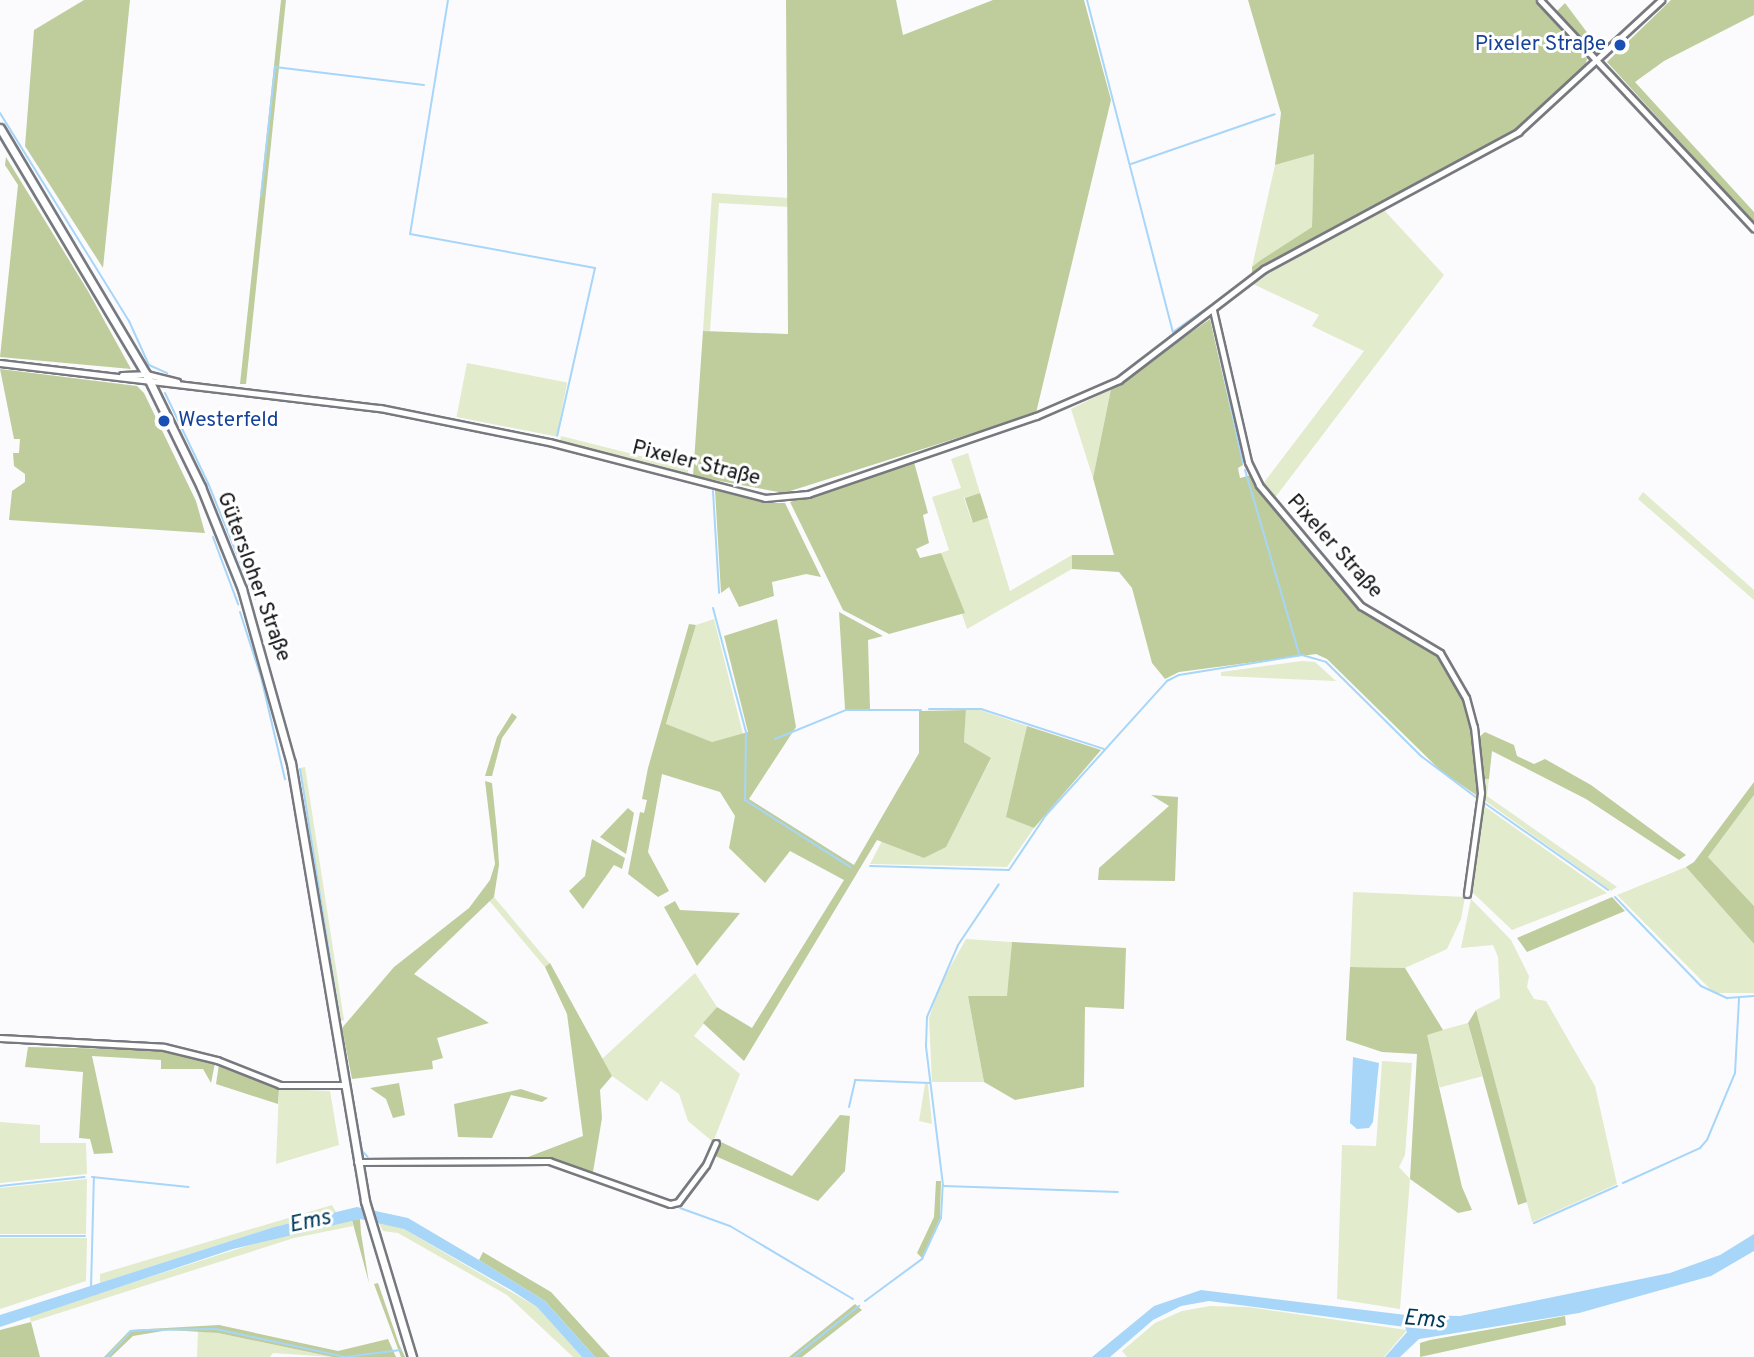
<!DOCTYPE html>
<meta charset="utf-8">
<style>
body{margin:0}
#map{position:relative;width:1754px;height:1357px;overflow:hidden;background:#fbfbfe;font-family:Overpass,sans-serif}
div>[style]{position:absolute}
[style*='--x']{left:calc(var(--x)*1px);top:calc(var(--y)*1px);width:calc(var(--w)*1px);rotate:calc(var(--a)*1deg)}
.green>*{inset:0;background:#e2ebcc;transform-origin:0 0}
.forest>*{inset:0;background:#becd9b;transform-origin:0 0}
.water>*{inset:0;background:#a7d6f9}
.stream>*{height:2px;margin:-1px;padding:0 1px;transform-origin:1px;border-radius:1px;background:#a7d6f9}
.roads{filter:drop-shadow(2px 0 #77797f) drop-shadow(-2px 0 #77797f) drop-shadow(0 2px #77797f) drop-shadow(0 -2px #77797f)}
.street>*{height:5px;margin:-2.5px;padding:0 2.5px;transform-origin:2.5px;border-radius:2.5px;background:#fff}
.secondary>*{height:7px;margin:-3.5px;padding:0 3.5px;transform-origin:3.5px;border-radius:3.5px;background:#fff}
.dots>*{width:19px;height:19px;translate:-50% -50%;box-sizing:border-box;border:4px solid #fff;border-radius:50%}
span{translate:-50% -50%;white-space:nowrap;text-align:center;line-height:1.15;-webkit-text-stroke:6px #fff;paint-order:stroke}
.transit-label{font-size:21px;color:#164399}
.right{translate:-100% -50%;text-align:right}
.left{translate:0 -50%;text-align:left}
.street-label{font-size:21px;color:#0e0f11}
.water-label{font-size:23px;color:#003b5b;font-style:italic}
</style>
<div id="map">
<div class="green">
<i style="clip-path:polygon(1314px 154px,1312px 227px,1252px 267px,1275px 165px)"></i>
<i style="clip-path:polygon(712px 193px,789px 198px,789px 207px,719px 203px,710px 331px,703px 331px)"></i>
<i style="clip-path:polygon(1383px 209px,1444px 275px,1274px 499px,1262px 485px,1364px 351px,1312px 326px,1319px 315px,1251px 283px)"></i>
<i style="left:467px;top:363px;width:102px;height:55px;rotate:11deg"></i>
<i style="clip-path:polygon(1111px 389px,1093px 478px,1071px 409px)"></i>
<i style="clip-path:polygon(561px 436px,688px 468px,688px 475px,560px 441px)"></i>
<i style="clip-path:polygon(968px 453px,980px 493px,964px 498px,972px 522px,988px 518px,1010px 591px,1072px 555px,1072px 569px,967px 629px,941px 553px,949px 550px,932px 497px,961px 488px,951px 459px)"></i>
<i style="clip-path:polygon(1643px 492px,1754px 590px,1754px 600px,1638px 499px)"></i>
<i style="clip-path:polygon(714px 619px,743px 734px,712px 742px,666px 725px,696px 625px)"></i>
<i style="clip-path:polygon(1302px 661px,1315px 662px,1336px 681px,1221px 676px,1221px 672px)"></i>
<i style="clip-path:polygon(966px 710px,980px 710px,1027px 726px,1007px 817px,1034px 828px,1007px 867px,870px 864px,882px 841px,924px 858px,946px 846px,991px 759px,964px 742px)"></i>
<i style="clip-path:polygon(305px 767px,344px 1020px,341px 1021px,300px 768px)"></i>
<i style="clip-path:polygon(1483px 779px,1489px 779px,1487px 796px,1617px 887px,1611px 891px,1484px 800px)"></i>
<i style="clip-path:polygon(1754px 795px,1754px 906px,1708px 857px)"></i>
<i style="clip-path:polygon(1484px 806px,1607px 893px,1512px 930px,1471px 891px)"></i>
<i style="clip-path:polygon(1686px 867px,1754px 944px,1754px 993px,1714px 993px,1617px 895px)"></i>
<i style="clip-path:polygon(1353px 892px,1422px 895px,1465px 897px,1461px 919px,1447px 949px,1405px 968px,1350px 967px)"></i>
<i style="left:494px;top:897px;width:87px;height:6px;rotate:50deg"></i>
<i style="clip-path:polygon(1471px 899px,1511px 940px,1529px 976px,1527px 987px,1534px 999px,1546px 1001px,1595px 1086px,1617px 1184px,1532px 1222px,1476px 1010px,1500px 998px,1498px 957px,1493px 945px,1461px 948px)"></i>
<i style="clip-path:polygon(966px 939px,1012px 942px,1008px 996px,968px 996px,984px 1082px,932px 1082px,929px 1018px,940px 985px)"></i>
<i style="clip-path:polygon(695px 973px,717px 1007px,694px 1036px,740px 1074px,713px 1142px,688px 1121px,679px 1094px,661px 1081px,647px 1101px,612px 1076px,602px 1059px)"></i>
<i style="left:1468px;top:1023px;width:55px;height:44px;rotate:75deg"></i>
<i style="clip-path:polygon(1382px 1061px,1412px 1063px,1405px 1155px,1399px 1167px,1410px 1179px,1400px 1309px,1337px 1299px,1342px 1145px,1376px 1146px)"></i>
<i style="clip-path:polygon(925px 1084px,928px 1084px,932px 1124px,919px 1121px)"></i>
<i style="clip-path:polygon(279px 1089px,330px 1091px,339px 1145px,276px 1164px)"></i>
<i style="clip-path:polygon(0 1122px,40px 1125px,40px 1143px,86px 1143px,87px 1174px,0 1183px)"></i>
<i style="clip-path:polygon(87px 1179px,86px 1234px,0 1234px,0 1188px)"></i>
<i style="clip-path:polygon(332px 1205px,336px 1212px,274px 1227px,100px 1283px,100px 1274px)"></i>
<i style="clip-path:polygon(352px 1220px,353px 1226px,294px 1238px,31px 1322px,29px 1316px,293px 1231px)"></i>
<i style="clip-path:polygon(378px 1221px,404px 1229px,537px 1307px,582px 1357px,573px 1357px,507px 1295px,398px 1233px,383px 1231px)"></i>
<i style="clip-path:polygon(0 1238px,87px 1238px,86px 1281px,0 1309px)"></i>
<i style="clip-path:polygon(1210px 1306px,1248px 1307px,1407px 1330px,1384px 1357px,1127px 1357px,1122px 1351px,1155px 1323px,1182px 1311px)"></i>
<i style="clip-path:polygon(198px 1331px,218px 1333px,333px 1357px,273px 1353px,270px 1357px,197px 1357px)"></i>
</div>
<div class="forest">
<i style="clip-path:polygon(84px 0,130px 0,103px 268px,25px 146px,34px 30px)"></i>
<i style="clip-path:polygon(281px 0,286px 0,246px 384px,240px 384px)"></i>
<i style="clip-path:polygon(786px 0,896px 0,903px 35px,993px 0,1084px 0,1111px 100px,1036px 413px,784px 493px,693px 476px,703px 331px,788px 334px)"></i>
<i style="clip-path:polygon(1248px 0,1536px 0,1587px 59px,1585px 66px,1516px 129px,1252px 274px,1252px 267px,1261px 260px,1312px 227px,1314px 154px,1275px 165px,1281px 113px)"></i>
<i style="clip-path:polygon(1671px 0,1754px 0,1754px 15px,1664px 61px,1635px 82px,1754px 212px,1754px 223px,1607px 62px)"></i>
<i style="clip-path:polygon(1565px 3px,1592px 39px,1584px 46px,1555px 13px)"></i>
<i style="clip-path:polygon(6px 157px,88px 291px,131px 369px,0 357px,18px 185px,5px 165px)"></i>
<i style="clip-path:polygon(1210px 319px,1243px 465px,1238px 468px,1240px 478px,1251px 475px,1360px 607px,1438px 654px,1464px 699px,1472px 727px,1479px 797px,1441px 771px,1327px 659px,1316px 654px,1179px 672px,1165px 679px,1152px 663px,1132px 588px,1119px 572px,1072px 569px,1072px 555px,1114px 555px,1093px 478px,1111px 389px)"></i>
<i style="clip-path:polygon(0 369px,137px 386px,144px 393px,196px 501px,205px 533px,9px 520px,12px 491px,25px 482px,25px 474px,14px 466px,13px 453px,19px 453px,20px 439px,14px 439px)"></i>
<i style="clip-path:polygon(914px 462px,928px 513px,923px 515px,929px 543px,916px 549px,920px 558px,941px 553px,965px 613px,889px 634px,843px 610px,790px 502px)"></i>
<i style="clip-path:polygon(715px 490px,765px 503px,785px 503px,821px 577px,806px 574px,772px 582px,774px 596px,739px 607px,729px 587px,721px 593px)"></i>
<i style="left:980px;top:493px;width:26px;height:16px;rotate:72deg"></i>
<i style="clip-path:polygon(839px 612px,883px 636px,868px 640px,870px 709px,845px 709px)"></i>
<i style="clip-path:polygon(777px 619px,796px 727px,749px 799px,854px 865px,919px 753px,919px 711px,966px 710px,964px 742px,991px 758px,946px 847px,924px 858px,877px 840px,744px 1061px,703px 1023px,717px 1007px,752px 1028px,844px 880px,790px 851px,765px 883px,729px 848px,735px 816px,720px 792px,662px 774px,648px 852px,669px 891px,658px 897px,628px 874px,640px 812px,644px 813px,647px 800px,642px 799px,648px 768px,689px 624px,696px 625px,666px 724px,712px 742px,748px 732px,724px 636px)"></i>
<i style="clip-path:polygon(512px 713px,517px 717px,502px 738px,492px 776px,485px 776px,497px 737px)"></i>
<i style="clip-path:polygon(1027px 726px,1101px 750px,1034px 828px,1006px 817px)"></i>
<i style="clip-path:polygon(1485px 732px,1514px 745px,1517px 756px,1534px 764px,1545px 759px,1591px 785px,1686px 855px,1679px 860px,1586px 799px,1492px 751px,1489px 779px,1483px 779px,1479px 737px)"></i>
<i style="clip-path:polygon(485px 781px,492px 783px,497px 832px,499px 865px,494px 897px,414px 974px,489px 1023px,437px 1038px,443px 1058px,432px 1061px,433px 1069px,352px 1079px,342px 1028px,394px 967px,469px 908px,490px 880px,495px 864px)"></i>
<i style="clip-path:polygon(1754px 782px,1754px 795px,1708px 857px,1754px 906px,1754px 944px,1686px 867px,1694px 862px)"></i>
<i style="clip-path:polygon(1151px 795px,1178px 797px,1175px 881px,1098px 880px,1099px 868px,1169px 806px)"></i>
<i style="clip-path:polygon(628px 808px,634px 813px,626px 854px,600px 837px)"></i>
<i style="clip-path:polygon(592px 839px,625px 858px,622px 869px,614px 865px,583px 909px,569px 891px,585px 876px)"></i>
<i style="clip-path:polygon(1612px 897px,1625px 911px,1527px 952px,1517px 938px)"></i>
<i style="clip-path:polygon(675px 901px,680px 910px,740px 913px,697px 966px,664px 907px)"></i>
<i style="clip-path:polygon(1012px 942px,1126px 948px,1124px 1009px,1085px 1007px,1084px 1087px,1015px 1100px,984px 1082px,968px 996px,1007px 996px)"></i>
<i style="clip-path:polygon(550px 963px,612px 1076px,600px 1090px,602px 1118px,593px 1172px,548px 1158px,528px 1157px,583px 1136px,567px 1014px,545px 967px)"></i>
<i style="clip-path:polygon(1350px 967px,1405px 968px,1443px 1030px,1427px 1035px,1462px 1187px,1472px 1210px,1458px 1213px,1410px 1179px,1417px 1054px,1382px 1052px,1346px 1040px)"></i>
<i style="clip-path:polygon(1476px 1010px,1527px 1202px,1518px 1205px,1468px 1023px)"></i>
<i style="clip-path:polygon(28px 1047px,163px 1050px,215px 1063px,211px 1083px,203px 1069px,161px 1069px,161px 1060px,92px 1056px,113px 1153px,94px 1154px,90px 1139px,79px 1138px,83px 1072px,25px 1067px)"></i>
<i style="clip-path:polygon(219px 1064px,279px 1089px,278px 1104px,216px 1084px)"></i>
<i style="clip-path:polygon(399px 1083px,405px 1115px,393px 1118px,386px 1099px,370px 1088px)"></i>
<i style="clip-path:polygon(521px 1089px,548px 1098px,542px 1102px,511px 1095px,492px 1138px,458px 1137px,454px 1104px)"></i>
<i style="clip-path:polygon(840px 1115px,850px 1116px,845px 1171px,818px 1201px,713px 1155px,719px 1141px,792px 1176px)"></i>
<i style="clip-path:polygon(936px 1181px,941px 1181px,940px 1218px,922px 1258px,917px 1253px,934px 1217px)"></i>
<i style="clip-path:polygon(360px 1219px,361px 1233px,369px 1283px,352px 1220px)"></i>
<i style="clip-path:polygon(483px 1252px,551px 1292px,610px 1357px,595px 1357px,545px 1301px,479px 1260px)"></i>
<i style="clip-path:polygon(378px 1283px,399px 1344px,405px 1357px,401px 1357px,374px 1284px)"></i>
<i style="clip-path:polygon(855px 1304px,862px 1310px,802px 1357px,789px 1357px)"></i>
<i style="clip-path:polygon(1565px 1316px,1566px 1325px,1420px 1357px,1420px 1343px,1430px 1340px)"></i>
<i style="clip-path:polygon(31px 1322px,40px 1357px,0 1357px,0 1330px)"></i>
<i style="clip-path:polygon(219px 1325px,338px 1351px,388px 1339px,396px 1357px,333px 1357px,218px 1333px,169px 1330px,133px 1336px,111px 1357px,104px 1357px,130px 1330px)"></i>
</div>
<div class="water">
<i style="clip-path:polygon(1353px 1057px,1379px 1063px,1373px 1122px,1369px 1128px,1357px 1129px,1350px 1123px)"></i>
<i style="clip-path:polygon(357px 1207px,408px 1218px,479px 1260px,545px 1301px,595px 1357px,582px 1357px,537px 1307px,511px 1290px,404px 1229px,360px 1219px,233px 1249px,0 1327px,0 1315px,274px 1227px)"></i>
<i style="clip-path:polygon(1754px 1234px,1754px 1251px,1711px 1276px,1579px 1313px,1419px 1339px,1400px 1357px,1385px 1357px,1407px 1332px,1405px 1327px,1209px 1301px,1181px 1306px,1153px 1320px,1110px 1357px,1092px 1357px,1154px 1306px,1201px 1290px,1406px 1315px,1460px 1316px,1670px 1273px,1720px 1255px)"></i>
</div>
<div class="stream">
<i style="--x:448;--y:0;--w:237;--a:99.2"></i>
<i style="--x:410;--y:234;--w:188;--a:10.4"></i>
<i style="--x:595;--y:268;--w:172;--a:102.7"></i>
<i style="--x:1087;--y:0;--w:343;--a:75.5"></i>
<i style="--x:1173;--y:332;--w:45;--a:-35.1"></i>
<i style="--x:0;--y:113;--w:245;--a:58.2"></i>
<i style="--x:129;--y:321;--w:48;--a:65.6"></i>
<i style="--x:149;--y:365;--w:20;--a:24"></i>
<i style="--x:1131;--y:164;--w:152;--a:-19.1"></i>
<i style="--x:261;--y:196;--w:130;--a:-83.8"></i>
<i style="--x:275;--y:67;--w:150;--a:6.9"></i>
<i style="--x:1212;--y:319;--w:147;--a:77.9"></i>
<i style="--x:165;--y:393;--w:100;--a:64.5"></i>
<i style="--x:208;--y:483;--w:125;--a:67.9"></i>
<i style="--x:1245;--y:470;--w:192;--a:73.6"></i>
<i style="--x:713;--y:491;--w:102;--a:86.6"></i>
<i style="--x:213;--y:537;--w:72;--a:69.5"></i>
<i style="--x:713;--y:608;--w:128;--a:75.1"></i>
<i style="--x:746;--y:732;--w:68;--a:90.8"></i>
<i style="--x:745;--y:800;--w:125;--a:32.5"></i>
<i style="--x:240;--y:612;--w:68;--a:72.1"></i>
<i style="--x:261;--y:677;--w:105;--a:76.8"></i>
<i style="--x:929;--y:709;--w:52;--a:0"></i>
<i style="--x:981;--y:709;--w:129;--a:18"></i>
<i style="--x:775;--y:739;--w:77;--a:-22.2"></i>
<i style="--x:846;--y:710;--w:75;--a:0"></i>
<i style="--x:300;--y:769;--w:256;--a:81"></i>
<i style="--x:1483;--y:802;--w:153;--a:35.1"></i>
<i style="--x:870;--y:866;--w:139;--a:1.6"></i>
<i style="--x:1009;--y:870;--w:66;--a:-56.1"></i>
<i style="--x:1046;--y:815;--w:181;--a:-47.9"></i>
<i style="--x:1167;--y:681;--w:13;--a:-27"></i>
<i style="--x:1179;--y:675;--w:125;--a:-9.2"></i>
<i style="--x:1302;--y:655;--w:25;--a:16"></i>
<i style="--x:1326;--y:662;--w:134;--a:44.7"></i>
<i style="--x:1421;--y:756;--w:70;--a:36.9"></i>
<i style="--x:1615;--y:897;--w:124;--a:46"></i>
<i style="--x:1701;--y:986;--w:29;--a:25"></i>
<i style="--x:1727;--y:998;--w:27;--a:-4"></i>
<i style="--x:341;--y:1029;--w:50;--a:80.7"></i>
<i style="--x:351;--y:1089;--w:63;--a:79.9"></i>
<i style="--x:362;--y:1151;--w:8;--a:45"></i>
<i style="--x:849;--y:1107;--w:28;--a:-77"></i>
<i style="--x:855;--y:1080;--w:75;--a:2.3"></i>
<i style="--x:92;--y:1177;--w:97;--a:5.9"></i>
<i style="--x:1623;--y:1183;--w:85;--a:-24.4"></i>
<i style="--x:1700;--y:1148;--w:11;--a:-49"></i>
<i style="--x:1707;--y:1140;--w:73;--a:-67.3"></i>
<i style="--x:1735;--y:1073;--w:75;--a:-86.9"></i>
<i style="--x:0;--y:1186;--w:85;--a:-6"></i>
<i style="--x:944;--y:1186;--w:174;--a:2"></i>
<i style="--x:680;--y:1208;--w:53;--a:19.8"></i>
<i style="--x:730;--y:1226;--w:143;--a:30.7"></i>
<i style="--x:1534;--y:1223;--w:91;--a:-24"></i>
<i style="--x:0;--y:1236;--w:85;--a:0"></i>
<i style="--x:91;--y:1288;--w:111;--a:-88.5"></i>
<i style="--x:865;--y:1301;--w:71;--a:-36.4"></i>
<i style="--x:922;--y:1259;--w:45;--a:-65.1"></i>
<i style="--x:941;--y:1218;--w:33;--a:-87"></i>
<i style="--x:943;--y:1185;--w:140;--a:-97"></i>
<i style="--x:926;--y:1046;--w:29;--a:-88"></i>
<i style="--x:927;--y:1017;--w:78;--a:-66.7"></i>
<i style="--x:958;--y:945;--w:73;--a:-56.1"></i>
<i style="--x:107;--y:1357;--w:35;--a:-47"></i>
<i style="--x:131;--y:1331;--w:15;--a:-4"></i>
<i style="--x:146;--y:1330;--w:70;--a:-0.8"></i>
<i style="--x:216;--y:1329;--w:132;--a:12.2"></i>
<i style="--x:345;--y:1357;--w:56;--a:-7.1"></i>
<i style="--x:794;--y:1357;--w:83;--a:-38.1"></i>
</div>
<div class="roads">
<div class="street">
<i style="--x:1540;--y:0;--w:313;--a:46.9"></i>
<i style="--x:1213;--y:310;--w:156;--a:77"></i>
<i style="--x:1248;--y:462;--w:25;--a:64"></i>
<i style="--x:1259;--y:485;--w:158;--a:49.9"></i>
<i style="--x:1361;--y:606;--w:92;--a:30.7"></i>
<i style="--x:1440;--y:653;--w:52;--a:60"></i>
<i style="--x:1466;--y:698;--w:30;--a:75"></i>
<i style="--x:1474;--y:727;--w:66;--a:83.9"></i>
<i style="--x:1481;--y:793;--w:102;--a:97.9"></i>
<i style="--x:0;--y:363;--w:383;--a:6.8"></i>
<i style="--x:380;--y:408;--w:172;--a:11.4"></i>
<i style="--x:549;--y:442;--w:223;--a:14.5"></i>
<i style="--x:765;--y:498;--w:43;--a:-5.3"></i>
<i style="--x:808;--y:494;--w:241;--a:-18.9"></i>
<i style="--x:1036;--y:416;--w:90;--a:-23.4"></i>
<i style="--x:1119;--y:380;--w:183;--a:-37.4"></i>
<i style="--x:1264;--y:269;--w:289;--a:-28.3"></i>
<i style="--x:1518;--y:132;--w:195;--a:-42.7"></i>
<i style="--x:122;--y:375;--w:24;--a:-2"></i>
<i style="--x:146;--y:374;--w:32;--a:14"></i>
<i style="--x:0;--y:1038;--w:164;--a:3.1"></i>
<i style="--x:164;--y:1047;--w:55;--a:13.8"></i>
<i style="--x:217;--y:1060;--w:68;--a:21.6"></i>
<i style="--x:280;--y:1085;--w:63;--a:0"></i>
<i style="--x:357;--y:1162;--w:192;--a:-0.3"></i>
<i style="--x:549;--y:1161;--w:128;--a:19.6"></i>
<i style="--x:670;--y:1204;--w:8;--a:-14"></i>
<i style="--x:678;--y:1202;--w:46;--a:-52.9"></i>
<i style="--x:706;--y:1165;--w:24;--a:-66"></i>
</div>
<div class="secondary">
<i style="--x:0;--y:128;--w:286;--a:59.3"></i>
<i style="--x:146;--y:374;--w:126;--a:64"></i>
<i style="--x:201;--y:487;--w:110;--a:68.1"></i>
<i style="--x:242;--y:589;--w:181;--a:74.3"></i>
<i style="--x:291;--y:763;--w:444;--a:80.4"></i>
<i style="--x:365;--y:1201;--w:163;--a:73.2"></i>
</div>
</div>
<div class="dots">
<i style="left:1620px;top:45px;background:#1a4fb4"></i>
<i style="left:164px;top:421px;background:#1a4fb4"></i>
</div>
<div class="transit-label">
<span class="right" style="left:1606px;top:45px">Pixeler Straße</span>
<span class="left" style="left:178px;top:421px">Westerfeld</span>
</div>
<div class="street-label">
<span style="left:696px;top:464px;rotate:14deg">Pixeler Straße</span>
<span style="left:1334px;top:547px;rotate:48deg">Pixeler Straße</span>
<span style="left:253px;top:577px;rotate:70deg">Gütersloher Straße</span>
</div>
<div class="water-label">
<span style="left:310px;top:1223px;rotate:-12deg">Ems</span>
<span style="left:1424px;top:1321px;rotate:5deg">Ems</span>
</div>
</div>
